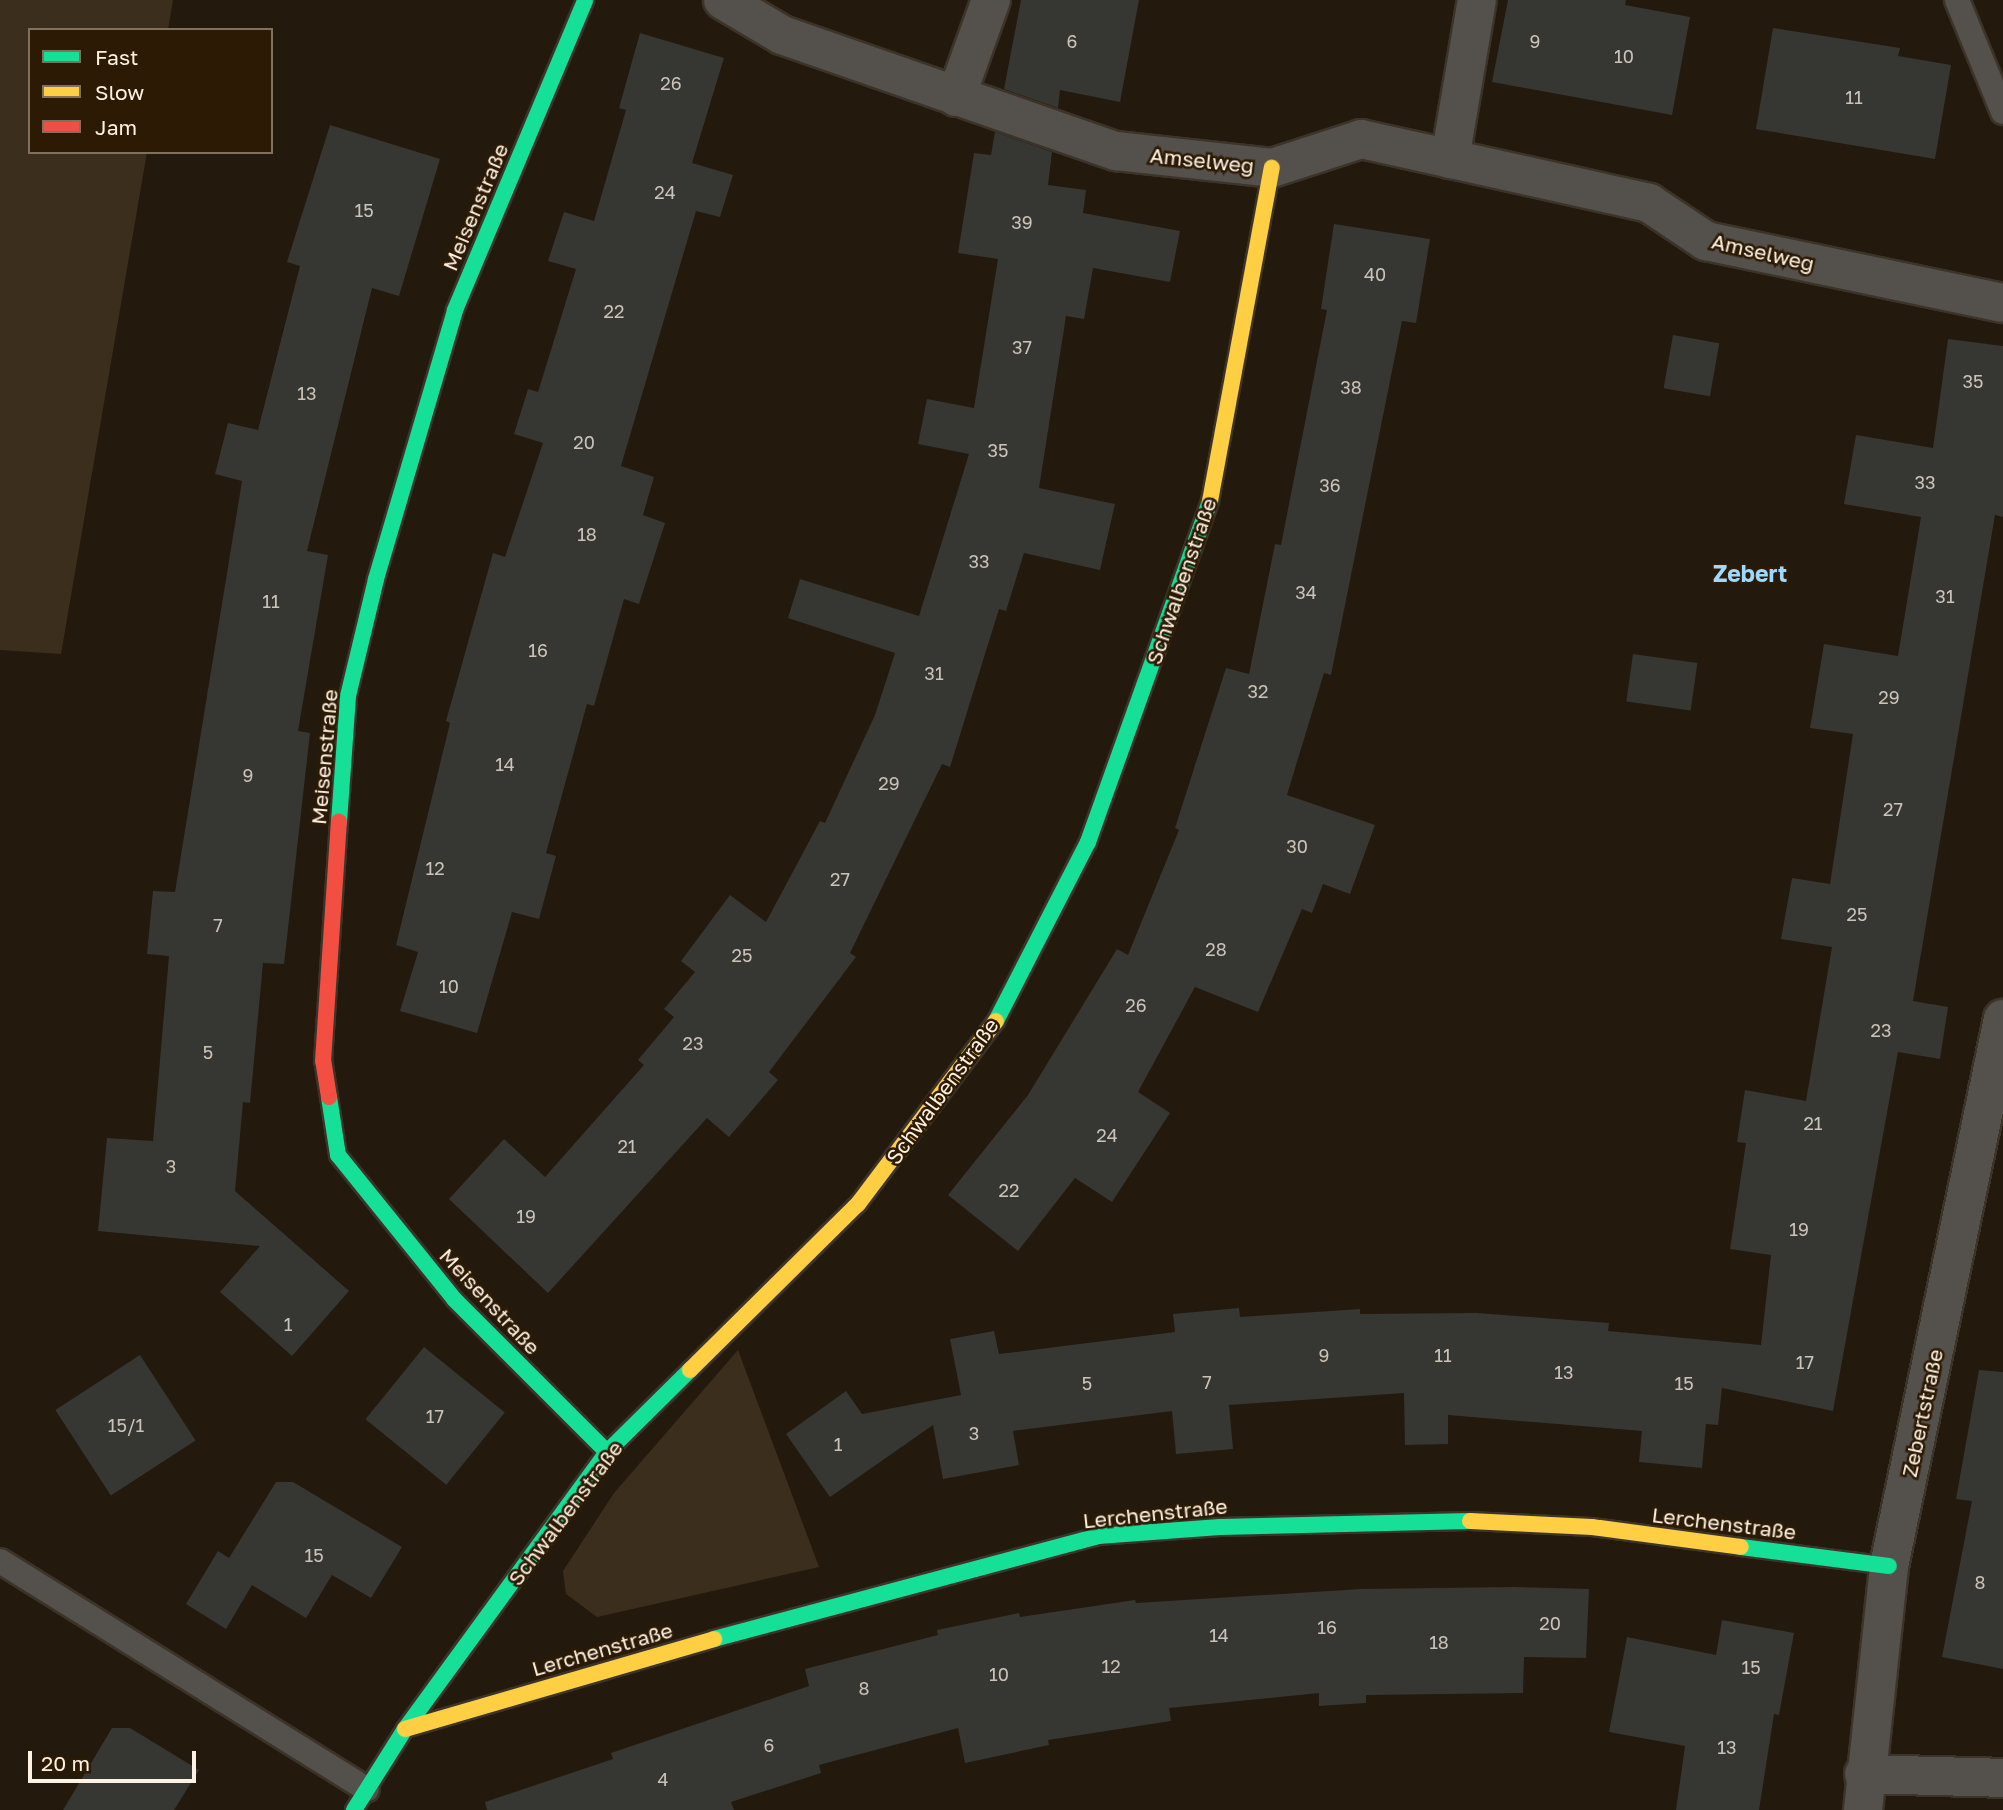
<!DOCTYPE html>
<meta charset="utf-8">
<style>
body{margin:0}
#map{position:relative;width:2003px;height:1810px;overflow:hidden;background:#23190d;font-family:"Golos Text",sans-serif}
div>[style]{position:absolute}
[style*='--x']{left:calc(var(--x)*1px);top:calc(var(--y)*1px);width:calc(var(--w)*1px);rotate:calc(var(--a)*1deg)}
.green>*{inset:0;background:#3c2e1d}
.building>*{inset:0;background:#363633;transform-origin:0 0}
.roads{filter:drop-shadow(2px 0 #3c3329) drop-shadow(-2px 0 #3c3329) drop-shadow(0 2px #3c3329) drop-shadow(0 -2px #3c3329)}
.lane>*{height:24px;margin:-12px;padding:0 12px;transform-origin:12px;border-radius:12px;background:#54504b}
.street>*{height:38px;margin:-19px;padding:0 19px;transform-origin:19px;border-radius:19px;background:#54504b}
.fast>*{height:16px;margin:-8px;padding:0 8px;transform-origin:8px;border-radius:8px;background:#16e098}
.slow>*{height:16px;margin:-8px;padding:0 8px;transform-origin:8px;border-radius:8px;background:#ffcf43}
.jam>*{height:16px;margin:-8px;padding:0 8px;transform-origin:8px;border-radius:8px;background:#f24e42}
span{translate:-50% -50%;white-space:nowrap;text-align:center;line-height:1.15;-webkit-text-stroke:5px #2c1a04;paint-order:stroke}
.number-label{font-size:18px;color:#ccc3b8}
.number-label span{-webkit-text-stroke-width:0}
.street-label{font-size:21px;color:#fef2e4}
.neighbourhood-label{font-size:23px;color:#9dd9fe;font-weight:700}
.legend{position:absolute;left:28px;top:28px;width:245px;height:126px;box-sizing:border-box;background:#2c1a04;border:2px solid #80705e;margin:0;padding:9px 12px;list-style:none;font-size:21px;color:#fef2e4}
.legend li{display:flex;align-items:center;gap:14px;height:35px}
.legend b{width:35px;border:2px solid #80705e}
.scale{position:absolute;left:28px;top:1751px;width:168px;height:32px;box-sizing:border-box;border:4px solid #fef2e4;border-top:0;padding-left:9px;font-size:21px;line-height:24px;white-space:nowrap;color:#fef2e4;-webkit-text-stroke:5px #2c1a04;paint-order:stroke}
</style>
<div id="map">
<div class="green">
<i style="clip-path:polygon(0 0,173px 0,168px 30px,30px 30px,30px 152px,147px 152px,61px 654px,0 650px)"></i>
<i style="clip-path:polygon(738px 1350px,819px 1567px,597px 1617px,566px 1594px,563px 1571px,614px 1493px)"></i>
</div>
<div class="building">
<i style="clip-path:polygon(1021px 0,1139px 0,1120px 102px,1060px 90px,1058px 108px,1004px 89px)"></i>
<i style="clip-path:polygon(1508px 0,1626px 0,1625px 5px,1690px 17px,1672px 115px,1492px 82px)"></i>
<i style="clip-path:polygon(1773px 28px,1900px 48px,1898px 56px,1951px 65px,1935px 159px,1756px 129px)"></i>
<i style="clip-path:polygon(640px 33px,724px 58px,692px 163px,733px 175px,720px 217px,696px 211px,621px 466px,654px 477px,643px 515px,665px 523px,639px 604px,624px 599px,594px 706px,587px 704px,546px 853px,556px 856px,539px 919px,512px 912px,477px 1033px,400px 1011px,418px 952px,396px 945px,450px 723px,446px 721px,493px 553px,505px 557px,543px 443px,514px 434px,528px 389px,538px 392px,576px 269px,548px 261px,564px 212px,594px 221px,626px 110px,619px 108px)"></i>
<i style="clip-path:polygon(330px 125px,440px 159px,399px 296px,372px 288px,307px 551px,328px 555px,298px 731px,310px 733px,284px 964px,263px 963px,250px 1103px,243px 1102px,235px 1191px,349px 1291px,292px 1356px,220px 1292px,260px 1246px,98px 1231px,107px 1138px,153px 1141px,169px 956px,147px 954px,153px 891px,175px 892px,242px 481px,215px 474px,228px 423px,258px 430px,300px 266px,287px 262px)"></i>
<i style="clip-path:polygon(995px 132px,1052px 152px,1048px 185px,1086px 190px,1083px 213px,1180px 231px,1170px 282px,1093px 268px,1084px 319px,1066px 316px,1039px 488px,1115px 504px,1100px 570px,1024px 553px,1006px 611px,999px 609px,950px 767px,942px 764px,850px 953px,856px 957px,769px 1072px,778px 1080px,729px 1137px,707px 1118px,548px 1293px,449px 1199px,504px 1139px,545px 1177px,644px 1065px,638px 1060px,674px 1017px,664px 1009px,695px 972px,681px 961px,730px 895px,766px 922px,820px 821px,825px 823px,875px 715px,895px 653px,788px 618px,800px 579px,919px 616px,969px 454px,918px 444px,927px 399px,974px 408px,998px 259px,958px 253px,974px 153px,991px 155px)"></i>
<i style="clip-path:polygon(1334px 224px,1430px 239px,1416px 323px,1402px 321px,1331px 675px,1324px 673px,1287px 795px,1375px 825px,1350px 894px,1323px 884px,1312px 913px,1302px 909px,1258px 1012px,1195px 987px,1138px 1092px,1170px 1113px,1112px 1202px,1075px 1178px,1018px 1251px,948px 1195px,1028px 1095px,1117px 949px,1128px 955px,1179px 830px,1175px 828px,1226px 668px,1249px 674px,1275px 544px,1281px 545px,1327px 310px,1321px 309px)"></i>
<i style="left:1673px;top:335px;width:47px;height:54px;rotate:10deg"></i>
<i style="clip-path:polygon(1948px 339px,2003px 346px,2003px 517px,1995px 515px,1913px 1001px,1948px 1007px,1940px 1059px,1898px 1052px,1833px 1411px,1722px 1388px,1718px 1425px,1706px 1424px,1702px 1468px,1639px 1462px,1642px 1431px,1448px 1415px,1448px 1444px,1405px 1445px,1404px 1393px,1229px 1405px,1233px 1449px,1176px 1454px,1172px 1411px,1013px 1431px,1019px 1465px,943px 1479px,933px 1425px,830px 1497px,786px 1434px,846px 1391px,862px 1414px,961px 1395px,950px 1339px,994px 1331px,999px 1354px,1175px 1332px,1173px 1314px,1239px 1308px,1240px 1317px,1360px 1309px,1360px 1314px,1477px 1313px,1609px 1323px,1608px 1331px,1761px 1345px,1771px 1255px,1730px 1249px,1746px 1143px,1737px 1142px,1745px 1090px,1806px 1101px,1832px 947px,1781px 939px,1792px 878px,1830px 884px,1853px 734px,1810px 728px,1824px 644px,1898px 656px,1921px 517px,1844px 504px,1856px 435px,1933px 448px)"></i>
<i style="left:1633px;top:654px;width:65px;height:48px;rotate:8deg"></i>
<i style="left:424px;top:1347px;width:104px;height:93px;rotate:39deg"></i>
<i style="left:140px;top:1355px;width:102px;height:101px;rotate:57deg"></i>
<i style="clip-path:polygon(1979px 1370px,2003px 1372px,2003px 1669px,1942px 1657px,1972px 1501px,1956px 1499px)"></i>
<i style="clip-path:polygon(276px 1482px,293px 1482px,402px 1547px,371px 1598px,332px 1575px,306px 1618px,252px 1585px,226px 1629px,186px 1604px,218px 1551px,229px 1558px)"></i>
<i style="clip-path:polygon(1514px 1587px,1589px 1589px,1586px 1658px,1524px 1657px,1523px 1693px,1366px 1695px,1366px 1703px,1319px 1706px,1319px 1693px,1169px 1708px,1171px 1721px,1048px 1740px,1049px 1745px,965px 1763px,958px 1728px,819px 1765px,821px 1773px,731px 1802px,734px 1810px,487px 1810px,485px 1802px,613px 1759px,611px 1753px,809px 1686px,805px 1669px,938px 1635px,937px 1630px,1019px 1613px,1020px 1617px,1135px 1600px,1136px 1603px,1361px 1589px)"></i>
<i style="clip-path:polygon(1722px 1620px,1794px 1633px,1779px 1715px,1774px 1714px,1759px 1810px,1676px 1810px,1685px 1746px,1609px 1732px,1627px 1637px,1716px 1655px)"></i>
<i style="clip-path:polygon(112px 1728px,130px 1728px,199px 1770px,174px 1810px,63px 1810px)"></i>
</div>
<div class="roads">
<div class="lane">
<i style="--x:1957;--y:0;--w:121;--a:67.7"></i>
<i style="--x:0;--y:1561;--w:432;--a:31.9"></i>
</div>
<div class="street">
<i style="--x:723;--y:0;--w:69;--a:30.7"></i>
<i style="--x:782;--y:35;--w:354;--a:19.2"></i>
<i style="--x:1116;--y:151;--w:157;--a:6.2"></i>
<i style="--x:1272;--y:168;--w:94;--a:-18"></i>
<i style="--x:1361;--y:139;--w:295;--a:12.5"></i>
<i style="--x:1649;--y:203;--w:69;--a:33.7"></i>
<i style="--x:1706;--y:241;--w:303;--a:11.8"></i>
<i style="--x:956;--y:97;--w:103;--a:-70.2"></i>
<i style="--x:1450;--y:159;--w:161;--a:-80.4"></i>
<i style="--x:1864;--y:1774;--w:139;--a:1.6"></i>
<i style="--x:1863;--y:1810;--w:245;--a:-83.9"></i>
<i style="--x:1889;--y:1566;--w:559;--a:-78.23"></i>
</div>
<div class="fast">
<i style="--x:339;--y:822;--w:126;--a:-85.9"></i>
<i style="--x:348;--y:696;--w:120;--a:-76.5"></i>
<i style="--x:376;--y:579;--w:280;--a:-73.6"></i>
<i style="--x:455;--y:310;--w:336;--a:-67.2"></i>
<i style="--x:996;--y:1021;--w:201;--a:-62.8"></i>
<i style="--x:1088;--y:842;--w:362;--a:-70.3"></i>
<i style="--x:329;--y:1097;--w:59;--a:81.2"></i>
<i style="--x:338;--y:1155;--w:185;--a:51.1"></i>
<i style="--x:454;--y:1299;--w:216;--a:45"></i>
<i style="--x:1741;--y:1547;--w:149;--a:7.3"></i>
<i style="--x:714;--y:1639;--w:398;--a:-15"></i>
<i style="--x:1098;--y:1536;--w:122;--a:-4.2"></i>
<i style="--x:1220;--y:1527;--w:250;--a:-1.4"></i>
<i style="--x:354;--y:1810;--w:96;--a:-57.8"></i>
<i style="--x:405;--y:1729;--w:343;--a:-53.9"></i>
<i style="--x:607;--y:1452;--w:117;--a:-44.7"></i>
</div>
<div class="slow">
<i style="--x:1210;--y:501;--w:339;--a:-79.5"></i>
<i style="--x:690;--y:1370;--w:236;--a:-44.7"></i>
<i style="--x:858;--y:1204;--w:229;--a:-53"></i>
<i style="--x:1470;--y:1521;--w:122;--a:2.8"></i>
<i style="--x:1592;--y:1527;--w:150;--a:7.6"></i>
<i style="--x:405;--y:1729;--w:322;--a:-16.2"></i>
</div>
<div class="jam">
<i style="--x:329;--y:1097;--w:36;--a:-99"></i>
<i style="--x:323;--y:1061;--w:240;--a:-86.2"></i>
</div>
</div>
<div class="number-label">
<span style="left:1072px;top:41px">6</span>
<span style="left:1535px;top:41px">9</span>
<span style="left:1624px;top:56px">10</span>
<span style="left:671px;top:83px">26</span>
<span style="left:1854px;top:97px">11</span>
<span style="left:665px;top:192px">24</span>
<span style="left:364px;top:210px">15</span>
<span style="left:1022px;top:222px">39</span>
<span style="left:1375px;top:274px">40</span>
<span style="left:614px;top:311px">22</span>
<span style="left:1022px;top:347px">37</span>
<span style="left:1973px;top:381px">35</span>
<span style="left:1351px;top:387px">38</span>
<span style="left:307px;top:393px">13</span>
<span style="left:584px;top:442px">20</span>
<span style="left:998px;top:450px">35</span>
<span style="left:1925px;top:482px">33</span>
<span style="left:1330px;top:485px">36</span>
<span style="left:587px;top:534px">18</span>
<span style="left:979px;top:561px">33</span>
<span style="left:1306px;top:592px">34</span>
<span style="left:1945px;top:596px">31</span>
<span style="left:271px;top:601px">11</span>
<span style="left:538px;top:650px">16</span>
<span style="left:934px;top:673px">31</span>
<span style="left:1258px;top:691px">32</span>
<span style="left:1889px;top:697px">29</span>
<span style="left:505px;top:764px">14</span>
<span style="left:248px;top:775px">9</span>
<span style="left:889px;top:783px">29</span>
<span style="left:1893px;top:809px">27</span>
<span style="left:1297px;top:846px">30</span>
<span style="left:435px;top:868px">12</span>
<span style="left:840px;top:879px">27</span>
<span style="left:1857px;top:914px">25</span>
<span style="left:218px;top:925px">7</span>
<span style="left:1216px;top:949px">28</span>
<span style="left:742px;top:955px">25</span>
<span style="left:449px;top:986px">10</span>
<span style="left:1136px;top:1005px">26</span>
<span style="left:1881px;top:1030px">23</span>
<span style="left:693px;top:1043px">23</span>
<span style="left:208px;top:1052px">5</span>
<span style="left:1813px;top:1123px">21</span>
<span style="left:1107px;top:1135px">24</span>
<span style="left:627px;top:1146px">21</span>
<span style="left:171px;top:1166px">3</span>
<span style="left:1009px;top:1190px">22</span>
<span style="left:526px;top:1216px">19</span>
<span style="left:1799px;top:1229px">19</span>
<span style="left:288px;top:1324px">1</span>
<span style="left:1324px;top:1355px">9</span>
<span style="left:1443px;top:1355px">11</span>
<span style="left:1805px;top:1362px">17</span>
<span style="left:1564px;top:1372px">13</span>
<span style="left:1207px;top:1382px">7</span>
<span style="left:1087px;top:1383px">5</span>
<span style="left:1684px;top:1383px">15</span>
<span style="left:435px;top:1416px">17</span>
<span style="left:126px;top:1425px">15/1</span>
<span style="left:974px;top:1433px">3</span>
<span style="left:838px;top:1444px">1</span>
<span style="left:314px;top:1555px">15</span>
<span style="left:1980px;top:1582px">8</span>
<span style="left:1550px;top:1623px">20</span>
<span style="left:1327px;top:1627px">16</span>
<span style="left:1219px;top:1635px">14</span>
<span style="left:1439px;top:1642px">18</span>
<span style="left:1111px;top:1666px">12</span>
<span style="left:1751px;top:1667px">15</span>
<span style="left:999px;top:1674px">10</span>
<span style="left:864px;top:1688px">8</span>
<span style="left:769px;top:1745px">6</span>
<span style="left:1727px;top:1747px">13</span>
<span style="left:663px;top:1779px">4</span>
</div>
<div class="street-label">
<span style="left:1202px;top:160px;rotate:6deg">Amselweg</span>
<span style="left:475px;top:207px;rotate:-67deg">Meisenstraße</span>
<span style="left:1763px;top:252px;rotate:13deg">Amselweg</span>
<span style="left:1181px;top:581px;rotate:-71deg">Schwalbenstraße</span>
<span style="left:324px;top:757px;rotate:-85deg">Meisenstraße</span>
<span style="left:942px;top:1091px;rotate:-54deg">Schwalbenstraße</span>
<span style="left:490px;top:1301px;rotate:47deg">Meisenstraße</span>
<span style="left:1922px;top:1413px;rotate:-78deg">Zebertstraße</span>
<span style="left:565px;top:1513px;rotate:-53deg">Schwalbenstraße</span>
<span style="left:1155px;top:1513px;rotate:-6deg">Lerchenstraße</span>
<span style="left:1724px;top:1523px;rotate:7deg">Lerchenstraße</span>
<span style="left:602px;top:1649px;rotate:-16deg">Lerchenstraße</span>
</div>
<div class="neighbourhood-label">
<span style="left:1750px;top:573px">Zebert</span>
</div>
<ul class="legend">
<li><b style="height:9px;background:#16e098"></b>Fast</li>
<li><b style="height:9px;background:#ffcf43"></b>Slow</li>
<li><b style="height:9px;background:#f24e42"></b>Jam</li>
</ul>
<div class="scale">20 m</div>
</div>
